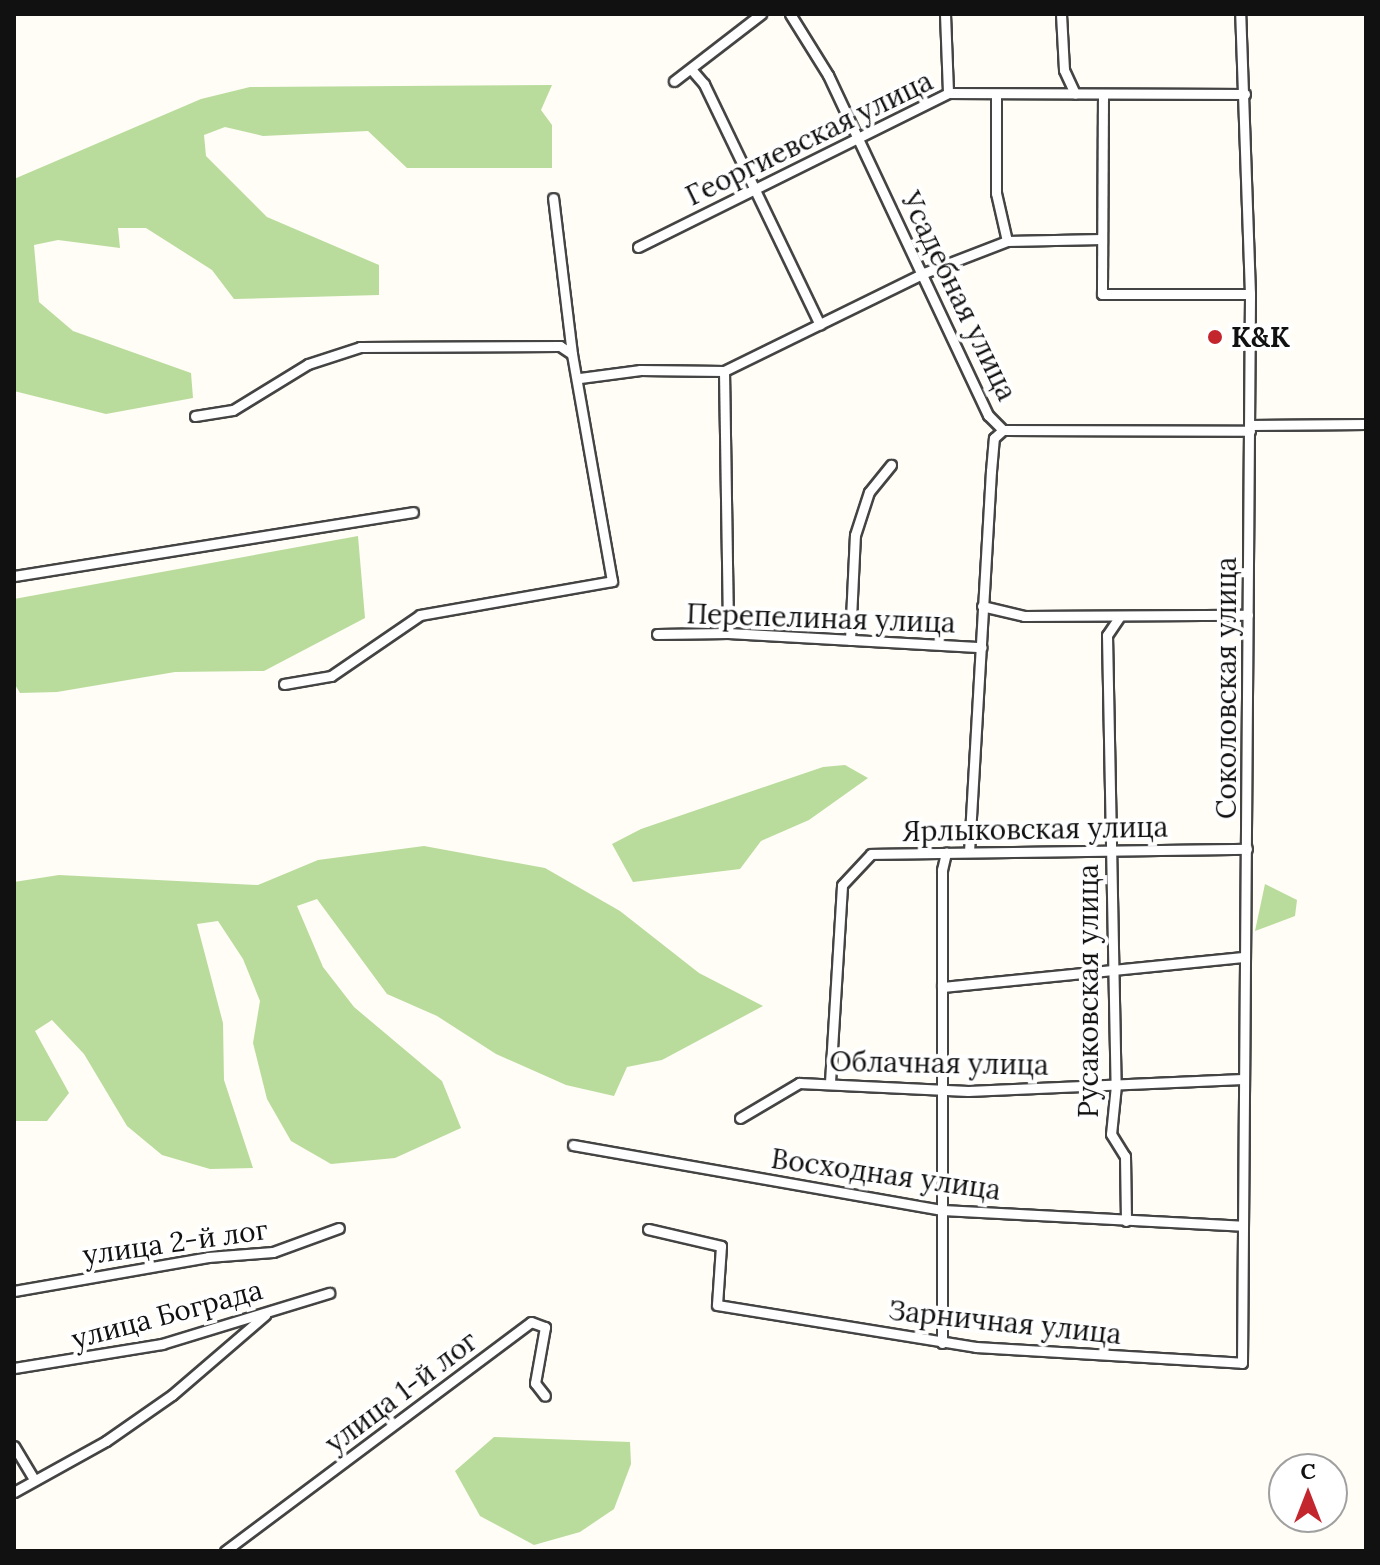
<!DOCTYPE html>
<meta charset="utf-8">
<style>
body{margin:0}
#map{position:relative;width:1380px;height:1565px;overflow:hidden;background:#fffdf5;font-family:Lora,serif}
div>[style]{position:absolute}
[style*='--x']{left:calc(var(--x)*1px);top:calc(var(--y)*1px);width:calc(var(--w)*1px);rotate:calc(var(--a)*1deg)}
.forest>*{inset:0;background:#b9dc9c}
.roads{filter:drop-shadow(2px 0 #444) drop-shadow(-2px 0 #444) drop-shadow(0 2px #444) drop-shadow(0 -2px #444)}
.minor>*{height:9px;margin:-4.5px;padding:0 4.5px;transform-origin:4.5px;border-radius:4.5px;background:#fff}
.dots>*{width:22px;height:22px;translate:-50% -50%;box-sizing:border-box;border:4px solid #fff;border-radius:50%}
span{translate:-50% -50%;white-space:nowrap;text-align:center;line-height:1.15;-webkit-text-stroke:8px #fff;paint-order:stroke}
.street-label{font-size:28px;color:#111}
.poi-label{font-size:28px;color:#111;font-weight:700}
.left{translate:0 -50%;text-align:left}
.frame{position:absolute;inset:0;border:16px solid #111;pointer-events:none}
.north{position:absolute;left:1268px;top:1453px;width:80px;height:80px;box-sizing:border-box;background:#fff;border:2px solid #a0a0a0;border-radius:50%;rotate:0deg;font-size:22px;font-weight:700;line-height:32px;text-align:center;color:#111}
.north::after{content:'';display:block;margin:auto;width:28px;height:36px;background:#c4262e;clip-path:polygon(50% 0,100% 100%,50% 72%,0 100%)}
</style>
<div id="map">
<div class="forest">
<i style="clip-path:polygon(552px 85px,541px 110px,552px 125px,552px 168px,407px 168px,368px 131px,263px 136px,225px 127px,204px 135px,206px 156px,267px 217px,379px 265px,379px 295px,234px 299px,212px 270px,146px 228px,118px 228px,120px 248px,58px 240px,34px 245px,39px 302px,73px 331px,191px 373px,193px 398px,106px 414px,14px 391px,14px 179px,201px 99px,250px 87px)"></i>
<i style="clip-path:polygon(358px 536px,365px 618px,264px 671px,175px 672px,57px 692px,20px 693px,14px 683px,14px 599px)"></i>
<i style="clip-path:polygon(845px 765px,868px 778px,809px 820px,761px 841px,740px 869px,633px 882px,612px 844px,641px 829px,823px 767px)"></i>
<i style="clip-path:polygon(424px 846px,545px 868px,620px 911px,699px 973px,763px 1006px,662px 1060px,627px 1067px,614px 1096px,566px 1085px,496px 1054px,437px 1016px,387px 994px,317px 899px,297px 906px,323px 967px,354px 1007px,442px 1081px,461px 1128px,395px 1158px,331px 1164px,291px 1141px,267px 1099px,253px 1043px,260px 1001px,243px 959px,218px 921px,197px 924px,223px 1023px,224px 1080px,253px 1168px,210px 1169px,162px 1155px,127px 1126px,84px 1054px,52px 1020px,35px 1031px,69px 1093px,47px 1121px,14px 1121px,14px 882px,59px 875px,258px 885px,318px 860px)"></i>
<i style="clip-path:polygon(1265px 884px,1297px 900px,1295px 916px,1255px 931px)"></i>
<i style="clip-path:polygon(494px 1437px,630px 1442px,631px 1464px,614px 1509px,580px 1532px,534px 1545px,480px 1516px,455px 1471px)"></i>
</div>
<div class="roads">
<div class="minor">
<i style="--x:790;--y:14;--w:72;--a:58.1"></i>
<i style="--x:828;--y:75;--w:376;--a:64.8"></i>
<i style="--x:988;--y:415;--w:21;--a:45"></i>
<i style="--x:945;--y:14;--w:79;--a:87.8"></i>
<i style="--x:1061;--y:14;--w:56;--a:86.9"></i>
<i style="--x:1064;--y:70;--w:26;--a:65"></i>
<i style="--x:691;--y:69;--w:20;--a:49"></i>
<i style="--x:704;--y:84;--w:267;--a:64.3"></i>
<i style="--x:674;--y:81;--w:110;--a:-37.6"></i>
<i style="--x:996;--y:95;--w:98;--a:90"></i>
<i style="--x:996;--y:193;--w:49;--a:77.1"></i>
<i style="--x:1103;--y:95;--w:199;--a:90.3"></i>
<i style="--x:1102;--y:294;--w:148;--a:0"></i>
<i style="--x:638;--y:247;--w:346;--a:-26.4"></i>
<i style="--x:948;--y:93;--w:297;--a:0.2"></i>
<i style="--x:724;--y:371;--w:262;--a:89.1"></i>
<i style="--x:580;--y:378;--w:61;--a:-7.6"></i>
<i style="--x:640;--y:370;--w:84;--a:0.7"></i>
<i style="--x:724;--y:371;--w:223;--a:-26.1"></i>
<i style="--x:924;--y:273;--w:89;--a:-21.1"></i>
<i style="--x:1007;--y:241;--w:95;--a:-1.2"></i>
<i style="--x:195;--y:416;--w:38;--a:-9"></i>
<i style="--x:233;--y:410;--w:88;--a:-31.5"></i>
<i style="--x:308;--y:364;--w:55;--a:-18.1"></i>
<i style="--x:360;--y:347;--w:200;--a:-0.3"></i>
<i style="--x:560;--y:346;--w:14;--a:34"></i>
<i style="--x:1250;--y:425;--w:116;--a:-0.5"></i>
<i style="--x:1003;--y:430;--w:247;--a:0.2"></i>
<i style="--x:14;--y:576;--w:404;--a:-9.1"></i>
<i style="--x:982;--y:606;--w:43;--a:13.4"></i>
<i style="--x:1024;--y:616;--w:224;--a:-0.3"></i>
<i style="--x:1120;--y:616;--w:23;--a:124"></i>
<i style="--x:1107;--y:635;--w:450;--a:88.9"></i>
<i style="--x:1116;--y:1085;--w:49;--a:95.8"></i>
<i style="--x:1111;--y:1134;--w:26;--a:58"></i>
<i style="--x:1125;--y:1156;--w:65;--a:89.1"></i>
<i style="--x:657;--y:634;--w:71;--a:-0.8"></i>
<i style="--x:728;--y:633;--w:254;--a:3.2"></i>
<i style="--x:850;--y:640;--w:105;--a:-87.3"></i>
<i style="--x:855;--y:535;--w:45;--a:-72"></i>
<i style="--x:869;--y:492;--w:35;--a:-51"></i>
<i style="--x:284;--y:684;--w:48;--a:-9.7"></i>
<i style="--x:331;--y:676;--w:108;--a:-34.4"></i>
<i style="--x:420;--y:615;--w:195;--a:-10"></i>
<i style="--x:612;--y:581;--w:230;--a:-100"></i>
<i style="--x:572;--y:354;--w:157;--a:-96.9"></i>
<i style="--x:969;--y:852;--w:382;--a:-86.7"></i>
<i style="--x:991;--y:471;--w:33;--a:-85"></i>
<i style="--x:994;--y:438;--w:12;--a:-42"></i>
<i style="--x:942;--y:987;--w:303;--a:-5.7"></i>
<i style="--x:830;--y:1082;--w:197;--a:-86.5"></i>
<i style="--x:842;--y:885;--w:42;--a:-46.9"></i>
<i style="--x:871;--y:854;--w:376;--a:-0.8"></i>
<i style="--x:740;--y:1118;--w:69;--a:-30.7"></i>
<i style="--x:799;--y:1083;--w:169;--a:2.7"></i>
<i style="--x:968;--y:1091;--w:275;--a:-2.5"></i>
<i style="--x:573;--y:1145;--w:375;--a:10"></i>
<i style="--x:942;--y:1210;--w:301;--a:3"></i>
<i style="--x:648;--y:1229;--w:75;--a:13.1"></i>
<i style="--x:721;--y:1246;--w:59;--a:93.9"></i>
<i style="--x:717;--y:1305;--w:262;--a:9.2"></i>
<i style="--x:976;--y:1347;--w:266;--a:3.4"></i>
<i style="--x:1242;--y:1363;--w:1069;--a:-89.57"></i>
<i style="--x:1250;--y:294;--w:280;--a:-92"></i>
<i style="--x:14;--y:1291;--w:197;--a:-9.9"></i>
<i style="--x:208;--y:1257;--w:65;--a:-4.4"></i>
<i style="--x:273;--y:1252;--w:70;--a:-20"></i>
<i style="--x:942;--y:1343;--w:473;--a:-90"></i>
<i style="--x:942;--y:870;--w:18;--a:-77"></i>
<i style="--x:14;--y:1368;--w:150;--a:-9.2"></i>
<i style="--x:162;--y:1344;--w:175;--a:-17"></i>
<i style="--x:14;--y:1446;--w:37;--a:59"></i>
<i style="--x:14;--y:1492;--w:105;--a:-29"></i>
<i style="--x:106;--y:1441;--w:80;--a:-34.9"></i>
<i style="--x:172;--y:1395;--w:123;--a:-40.7"></i>
<i style="--x:225;--y:1551;--w:382;--a:-36.8"></i>
<i style="--x:531;--y:1322;--w:15;--a:20"></i>
<i style="--x:545;--y:1327;--w:57;--a:100.1"></i>
<i style="--x:535;--y:1383;--w:16;--a:52"></i>
</div>
</div>
<div class="dots">
<i style="left:1215px;top:337px;background:#c4262e"></i>
</div>
<div class="street-label">
<span style="left:809px;top:138px;rotate:-26deg">Георгиевская улица</span>
<span style="left:959px;top:296px;rotate:64deg">Усадебная улица</span>
<span style="left:821px;top:618px;rotate:2deg">Перепелиная улица</span>
<span style="left:1226px;top:688px;rotate:-90deg">Соколовская улица</span>
<span style="left:1035px;top:829px;rotate:-1deg">Ярлыковская улица</span>
<span style="left:1088px;top:991px;rotate:-90deg">Русаковская улица</span>
<span style="left:939px;top:1063px;rotate:1deg">Облачная улица</span>
<span style="left:886px;top:1174px;rotate:8deg">Восходная улица</span>
<span style="left:175px;top:1242px;rotate:-8deg">улица 2-й лог</span>
<span style="left:167px;top:1314px;rotate:-15deg">улица Бограда</span>
<span style="left:1005px;top:1322px;rotate:6deg">Зарничная улица</span>
<span style="left:401px;top:1392px;rotate:-37deg">улица 1-й лог</span>
</div>
<div class="poi-label">
<span class="left" style="left:1231px;top:337px">K&amp;K</span>
</div>
<div class="frame"></div>
<div class="north">С</div>
</div>
